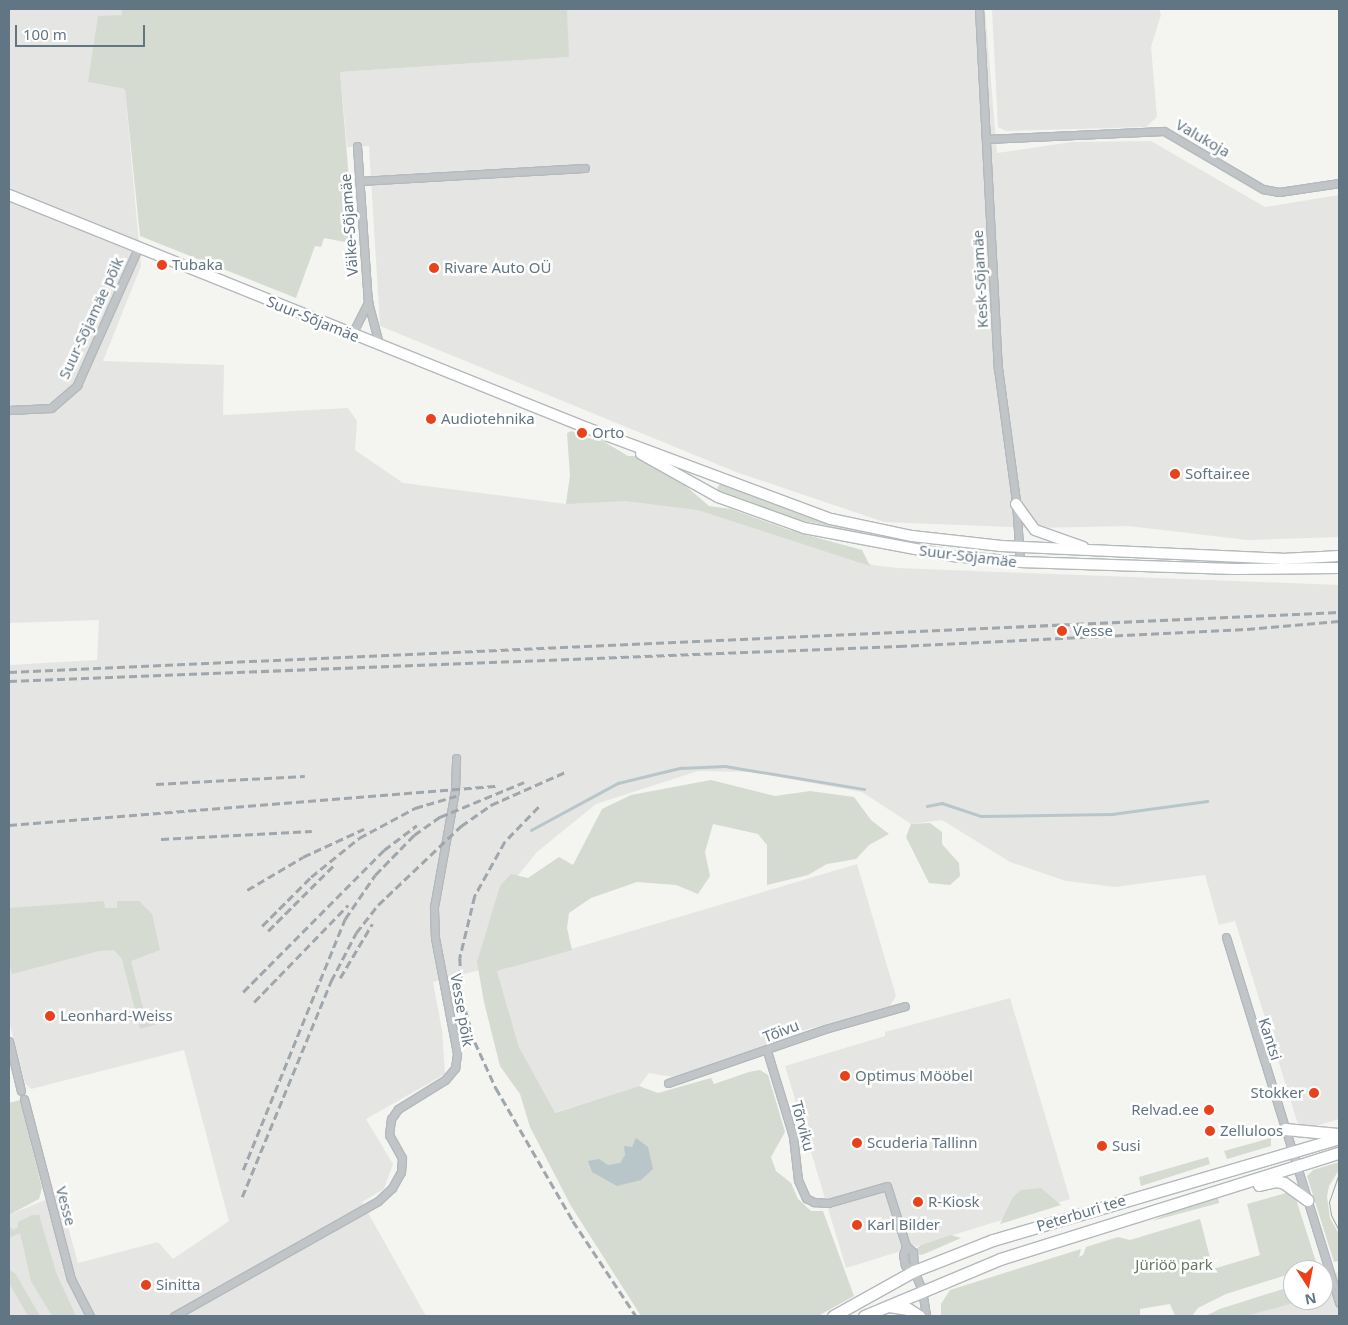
<!DOCTYPE html>
<meta charset="utf-8">
<style>
body{margin:0}
#map{position:relative;width:1348px;height:1325px;overflow:hidden;background:#f4f4f0;font-family:"Noto Sans",sans-serif}
div>[style]{position:absolute}
[style*='--x']{left:calc(var(--x)*1px);top:calc(var(--y)*1px);width:calc(var(--w)*1px);rotate:calc(var(--a)*1deg)}
.built>*{inset:0;background:#e5e5e3}
.green>*{inset:0;background:#d5dbd1}
.water>*{inset:0;background:#b8c6ca}
.stream>*{height:2.5px;margin:-1.25px;padding:0 1.25px;transform-origin:1.25px;border-radius:1.25px;background:#b8c6ca}
.roads{filter:drop-shadow(1px 0 #b3b9bd) drop-shadow(-1px 0 #b3b9bd) drop-shadow(0 1px #b3b9bd) drop-shadow(0 -1px #b3b9bd)}
.minor>*{height:7px;margin:-3.5px;padding:0 3.5px;transform-origin:3.5px;border-radius:3.5px;background:#c1c5c8}
.secondary>*{height:10px;margin:-5px;padding:0 5px;transform-origin:5px;border-radius:5px;background:#fff}
.trunk>*{height:11px;margin:-5.5px;padding:0 5.5px;transform-origin:5.5px;border-radius:5.5px;background:#fff}
.tram>*{height:1px;margin:-0.5px;padding:0 0.5px;transform-origin:0.5px;border-radius:0.5px;background:#9fa7ac}
.rail>*{height:2.5px;margin-top:-1.25px;transform-origin:0;background:repeating-linear-gradient(90deg,#9fa7ac 0 8px,transparent 0 12px)}
.dots>*{width:14px;height:14px;translate:-50% -50%;box-sizing:border-box;border:2px solid #fff;border-radius:50%}
span{translate:-50% -50%;white-space:nowrap;text-align:center;line-height:1.15;-webkit-text-stroke:5px #fff;paint-order:stroke}
.street-label{font-size:15px;color:#627582}
.poi-label{font-size:15px;color:#627582}
.left{translate:0 -50%;text-align:left}
.right{translate:-100% -50%;text-align:right}
.park-label{font-size:15px;color:#677961}
.frame{position:absolute;inset:0;border:10px solid #627582;pointer-events:none}
.north{position:absolute;left:1283px;top:1260px;width:50px;height:50px;box-sizing:border-box;background:#fff;border:1px solid #c0c8cd;border-radius:50%;rotate:169deg;font-size:14px;font-weight:700;line-height:20px;text-align:center;color:#627582}
.north::after{content:'';display:block;margin:auto;width:18px;height:22px;background:#e9421b;clip-path:polygon(50% 0,100% 100%,50% 72%,0 100%)}
.scale{position:absolute;left:15px;top:25px;width:130px;height:22px;box-sizing:border-box;border:2px solid #627582;border-top:0;padding-left:6px;font-size:15px;line-height:18px;white-space:nowrap;color:#627582;-webkit-text-stroke:4px #fff;paint-order:stroke}
</style>
<div id="map">
<div class="built">
<i style="clip-path:polygon(9px 9px,121px 9px,122px 15px,88px 82px,125px 89px,141px 266px,103px 361px,224px 365px,223px 415px,348px 408px,357px 421px,355px 450px,403px 483px,566px 504px,570px 476px,570px 437px,700px 508px,737px 517px,873px 565px,897px 568px,1339px 585px,1339px 1119px,1300px 1131px,1235px 921px,1219px 925px,1205px 875px,1115px 887px,1066px 881px,1010px 862px,942px 820px,911px 824px,862px 792px,752px 772px,698px 771px,596px 804px,537px 852px,511px 884px,480px 970px,433px 982px,442px 1030px,445px 1074px,366px 1119px,393px 1164px,384px 1189px,362px 1202px,426px 1316px,9px 1316px,9px 1215px,59px 1194px,78px 1263px,158px 1242px,173px 1259px,229px 1221px,184px 1050px,31px 1089px,25px 1083px,9px 1021px,9px 665px,97px 660px,99px 620px,9px 623px)"></i>
<i style="clip-path:polygon(567px 9px,985px 9px,997px 153px,1072px 142px,1151px 141px,1265px 207px,1339px 195px,1339px 537px,1247px 540px,1128px 526px,1034px 528px,884px 522px,736px 472px,380px 326px,369px 146px,347px 147px,340px 72px,568px 57px)"></i>
<i style="clip-path:polygon(992px 9px,1159px 9px,1161px 15px,1151px 47px,1157px 117px,1146px 127px,1006px 131px,998px 127px)"></i>
<i style="clip-path:polygon(857px 864px,896px 996px,890px 1006px,791px 1034px,775px 1045px,673px 1077px,649px 1073px,639px 1086px,554px 1113px,519px 1047px,497px 971px)"></i>
<i style="clip-path:polygon(1010px 998px,1070px 1199px,846px 1268px,785px 1066px,885px 1036px,885px 1032px)"></i>
<i style="clip-path:polygon(1339px 1272px,1339px 1316px,1206px 1316px,1220px 1309px,1293px 1286px,1293px 1300px,1323px 1300px,1323px 1277px)"></i>
</div>
<div class="green">
<i style="clip-path:polygon(121px 9px,567px 9px,569px 57px,340px 72px,351px 203px,350px 243px,324px 238px,321px 247px,315px 246px,296px 298px,140px 236px,125px 89px,88px 82px,98px 16px,122px 15px)"></i>
<i style="clip-path:polygon(572px 431px,582px 437px,603px 441px,628px 456px,640px 456px,680px 481px,709px 506px,731px 509px,789px 530px,862px 550px,870px 566px,698px 510px,625px 501px,566px 504px,570px 476px,567px 433px)"></i>
<i style="clip-path:polygon(720px 484px,819px 521px,863px 531px,866px 534px,789px 518px,720px 492px,717px 488px)"></i>
<i style="clip-path:polygon(711px 780px,775px 796px,810px 791px,854px 797px,871px 820px,889px 834px,869px 845px,856px 859px,827px 864px,808px 875px,767px 885px,767px 845px,758px 834px,713px 824px,705px 852px,710px 876px,698px 894px,676px 885px,637px 882px,591px 898px,569px 913px,567px 928px,572px 950px,497px 971px,519px 1047px,555px 1113px,639px 1086px,658px 1093px,711px 1078px,714px 1084px,749px 1072px,760px 1070px,768px 1075px,785px 1132px,771px 1157px,776px 1171px,791px 1183px,798px 1199px,811px 1211px,823px 1211px,854px 1296px,818px 1316px,641px 1316px,571px 1206px,530px 1127px,520px 1094px,500px 1066px,484px 1002px,477px 962px,500px 886px,511px 874px,528px 878px,559px 857px,573px 865px,602px 809px,631px 795px)"></i>
<i style="clip-path:polygon(930px 823px,942px 832px,942px 844px,959px 863px,960px 876px,950px 885px,929px 883px,906px 837px,911px 824px)"></i>
<i style="clip-path:polygon(104px 901px,105px 908px,117px 908px,117px 901px,139px 901px,152px 914px,160px 950px,131px 961px,147px 1023px,167px 1018px,168px 1021px,140px 1029px,122px 959px,114px 950px,99px 951px,12px 974px,9px 960px,9px 908px)"></i>
<i style="clip-path:polygon(20px 1100px,42px 1188px,39px 1199px,9px 1215px,9px 1103px)"></i>
<i style="clip-path:polygon(1271px 1138px,1271px 1146px,1227px 1159px,1224px 1151px)"></i>
<i style="clip-path:polygon(1208px 1157px,1210px 1164px,1141px 1186px,1139px 1177px)"></i>
<i style="clip-path:polygon(1339px 1162px,1339px 1170px,1329px 1186px,1327px 1197px,1330px 1218px,1339px 1234px,1339px 1261px,1334px 1262px,1307px 1176px,1313px 1170px)"></i>
<i style="clip-path:polygon(1041px 1188px,1061px 1205px,1000px 1224px,1013px 1197px,1021px 1190px)"></i>
<i style="clip-path:polygon(1286px 1193px,1296px 1199px,1317px 1265px,1293px 1270px,1293px 1273px,1226px 1294px,1198px 1308px,1192px 1316px,1175px 1316px,1170px 1304px,1140px 1309px,1140px 1316px,941px 1316px,941px 1304px,950px 1290px,1081px 1249px,1079px 1257px,1083px 1255px,1086px 1247px,1118px 1237px,1130px 1240px,1200px 1219px,1213px 1269px,1260px 1255px,1247px 1204px)"></i>
<i style="clip-path:polygon(1218px 1198px,1219px 1203px,1152px 1221px,1174px 1211px)"></i>
<i style="clip-path:polygon(32px 1215px,39px 1215px,57px 1275px,76px 1316px,52px 1316px,31px 1281px,20px 1233px,9px 1238px,9px 1226px,13px 1230px,18px 1227px,18px 1222px)"></i>
<i style="clip-path:polygon(951px 1235px,961px 1238px,922px 1255px,917px 1254px,916px 1249px,921px 1245px)"></i>
<i style="clip-path:polygon(9px 1270px,15px 1273px,40px 1316px,28px 1316px,9px 1283px)"></i>
<i style="clip-path:polygon(1293px 1286px,1293px 1300px,1304px 1300px,1246px 1316px,1206px 1316px,1220px 1309px)"></i>
</div>
<div class="water">
<i style="clip-path:polygon(636px 1138px,648px 1147px,653px 1169px,641px 1180px,617px 1186px,592px 1172px,588px 1161px,599px 1159px,608px 1165px,620px 1163px,625px 1155px,624px 1146px,632px 1147px)"></i>
</div>
<div class="stream">
<i style="--x:927;--y:806;--w:15;--a:-11"></i>
<i style="--x:942;--y:803;--w:41;--a:18.4"></i>
<i style="--x:981;--y:816;--w:131;--a:-0.9"></i>
<i style="--x:1112;--y:814;--w:96;--a:-7.8"></i>
<i style="--x:531;--y:830;--w:99;--a:-28.4"></i>
<i style="--x:618;--y:783;--w:64;--a:-13.6"></i>
<i style="--x:680;--y:768;--w:45;--a:-2.5"></i>
<i style="--x:725;--y:766;--w:141;--a:9.4"></i>
</div>
<div class="roads">
<div class="minor">
<i style="--x:979;--y:9;--w:360;--a:87"></i>
<i style="--x:998;--y:368;--w:134;--a:82.3"></i>
<i style="--x:1016;--y:501;--w:61;--a:86.2"></i>
<i style="--x:986;--y:139;--w:178;--a:-2.6"></i>
<i style="--x:1164;--y:131;--w:115;--a:30.4"></i>
<i style="--x:1263;--y:189;--w:16;--a:11"></i>
<i style="--x:1279;--y:192;--w:61;--a:-8.5"></i>
<i style="--x:357;--y:146;--w:156;--a:86"></i>
<i style="--x:368;--y:302;--w:43;--a:75.3"></i>
<i style="--x:359;--y:181;--w:226;--a:-3.3"></i>
<i style="--x:352;--y:334;--w:36;--a:-63"></i>
<i style="--x:9;--y:410;--w:42;--a:-2.7"></i>
<i style="--x:51;--y:408;--w:35;--a:-41"></i>
<i style="--x:77;--y:385;--w:150;--a:-66"></i>
<i style="--x:1226;--y:937;--w:383;--a:72.8"></i>
<i style="--x:9;--y:1041;--w:51;--a:76.5"></i>
<i style="--x:767;--y:1051;--w:89;--a:73"></i>
<i style="--x:793;--y:1136;--w:44;--a:83.5"></i>
<i style="--x:798;--y:1180;--w:20;--a:66"></i>
<i style="--x:806;--y:1198;--w:9;--a:27"></i>
<i style="--x:814;--y:1202;--w:14;--a:4"></i>
<i style="--x:828;--y:1203;--w:61;--a:-16.1"></i>
<i style="--x:887;--y:1186;--w:63;--a:72.4"></i>
<i style="--x:906;--y:1246;--w:9;--a:41"></i>
<i style="--x:913;--y:1252;--w:19;--a:87"></i>
<i style="--x:914;--y:1271;--w:21;--a:67"></i>
<i style="--x:922;--y:1290;--w:26;--a:81"></i>
<i style="--x:668;--y:1083;--w:166;--a:-19"></i>
<i style="--x:825;--y:1029;--w:83;--a:-16"></i>
<i style="--x:24;--y:1099;--w:186;--a:75.4"></i>
<i style="--x:71;--y:1279;--w:42;--a:62.8"></i>
<i style="--x:906;--y:1246;--w:9;--a:108"></i>
<i style="--x:903;--y:1255;--w:10;--a:79"></i>
<i style="--x:905;--y:1265;--w:11;--a:34"></i>
<i style="--x:174;--y:1316;--w:234;--a:-29.4"></i>
<i style="--x:378;--y:1201;--w:19;--a:-43"></i>
<i style="--x:392;--y:1188;--w:18;--a:-61"></i>
<i style="--x:401;--y:1172;--w:14;--a:-86"></i>
<i style="--x:402;--y:1158;--w:26;--a:-119"></i>
<i style="--x:389;--y:1135;--w:16;--a:-83"></i>
<i style="--x:391;--y:1119;--w:12;--a:-55"></i>
<i style="--x:398;--y:1109;--w:55;--a:-31.7"></i>
<i style="--x:445;--y:1080;--w:16;--a:-50"></i>
<i style="--x:455;--y:1068;--w:15;--a:-82"></i>
<i style="--x:457;--y:1053;--w:117;--a:-100.8"></i>
<i style="--x:435;--y:938;--w:31;--a:-92"></i>
<i style="--x:434;--y:907;--w:119;--a:-79.8"></i>
<i style="--x:455;--y:790;--w:32;--a:-88"></i>
</div>
<div class="secondary">
<i style="--x:9;--y:195;--w:623;--a:21.96"></i>
<i style="--x:587;--y:428;--w:260;--a:20.5"></i>
<i style="--x:831;--y:519;--w:83;--a:11.9"></i>
<i style="--x:912;--y:536;--w:90;--a:6.4"></i>
<i style="--x:1001;--y:546;--w:281;--a:2.6"></i>
<i style="--x:1282;--y:559;--w:57;--a:-3"></i>
<i style="--x:641;--y:454;--w:88;--a:29.2"></i>
<i style="--x:718;--y:497;--w:91;--a:19.8"></i>
<i style="--x:804;--y:528;--w:151;--a:10.7"></i>
<i style="--x:952;--y:556;--w:68;--a:5"></i>
<i style="--x:1020;--y:562;--w:214;--a:1.9"></i>
<i style="--x:1234;--y:569;--w:105;--a:-0.5"></i>
<i style="--x:1016;--y:504;--w:32;--a:54"></i>
<i style="--x:1035;--y:530;--w:51;--a:19.5"></i>
</div>
<div class="trunk">
<i style="--x:1285;--y:1129;--w:53;--a:5.4"></i>
<i style="--x:1259;--y:1185;--w:17;--a:-13"></i>
<i style="--x:1276;--y:1181;--w:8;--a:14"></i>
<i style="--x:1284;--y:1183;--w:29;--a:36"></i>
<i style="--x:889;--y:1306;--w:19;--a:9"></i>
<i style="--x:908;--y:1309;--w:13;--a:32"></i>
<i style="--x:833;--y:1316;--w:93;--a:-29.1"></i>
<i style="--x:914;--y:1271;--w:85;--a:-21.4"></i>
<i style="--x:993;--y:1240;--w:361;--a:-16.4"></i>
<i style="--x:864;--y:1316;--w:147;--a:-22.7"></i>
<i style="--x:1000;--y:1259;--w:355;--a:-17.4"></i>
</div>
</div>
<div class="tram">
<i style="--x:1339;--y:1173;--w:31;--a:109"></i>
<i style="--x:1329;--y:1202;--w:13;--a:81"></i>
<i style="--x:1331;--y:1215;--w:18;--a:63"></i>
</div>
<div class="rail">
<i style="--x:9;--y:672;--w:1331;--a:-2.58"></i>
<i style="--x:9;--y:681;--w:891;--a:-2.25"></i>
<i style="--x:899;--y:646;--w:348;--a:-2.8"></i>
<i style="--x:1247;--y:629;--w:92;--a:-5"></i>
<i style="--x:156;--y:784;--w:149;--a:-3.1"></i>
<i style="--x:539;--y:807;--w:49;--a:134.2"></i>
<i style="--x:505;--y:842;--w:62;--a:119.1"></i>
<i style="--x:475;--y:896;--w:64;--a:103.6"></i>
<i style="--x:460;--y:958;--w:40;--a:87.1"></i>
<i style="--x:462;--y:998;--w:46;--a:73.5"></i>
<i style="--x:475;--y:1042;--w:51;--a:65.5"></i>
<i style="--x:496;--y:1088;--w:154;--a:59.9"></i>
<i style="--x:573;--y:1221;--w:114;--a:56.4"></i>
<i style="--x:9;--y:825;--w:490;--a:-4.6"></i>
<i style="--x:161;--y:839;--w:151;--a:-3"></i>
<i style="--x:247;--y:890;--w:65;--a:-30.5"></i>
<i style="--x:303;--y:857;--w:67;--a:-24.7"></i>
<i style="--x:262;--y:926;--w:69;--a:-45"></i>
<i style="--x:311;--y:877;--w:62;--a:-39.1"></i>
<i style="--x:359;--y:838;--w:64;--a:-28.2"></i>
<i style="--x:415;--y:808;--w:43;--a:-16.3"></i>
<i style="--x:268;--y:931;--w:92;--a:-45"></i>
<i style="--x:340;--y:978;--w:63;--a:-59.3"></i>
<i style="--x:243;--y:992;--w:200;--a:-45.2"></i>
<i style="--x:384;--y:850;--w:41;--a:-37.1"></i>
<i style="--x:254;--y:1002;--w:135;--a:-45.9"></i>
<i style="--x:243;--y:1170;--w:271;--a:-67.9"></i>
<i style="--x:345;--y:919;--w:53;--a:-55.7"></i>
<i style="--x:375;--y:875;--w:56;--a:-45.7"></i>
<i style="--x:414;--y:835;--w:32;--a:-35"></i>
<i style="--x:440;--y:817;--w:91;--a:-22.6"></i>
<i style="--x:242;--y:1197;--w:234;--a:-67.6"></i>
<i style="--x:331;--y:981;--w:54;--a:-62.5"></i>
<i style="--x:356;--y:933;--w:36;--a:-52"></i>
<i style="--x:378;--y:905;--w:115;--a:-43.6"></i>
<i style="--x:461;--y:826;--w:37;--a:-35"></i>
<i style="--x:491;--y:805;--w:81;--a:-24"></i>
</div>
<div class="dots">
<i style="left:162px;top:265px;background:#e9421b"></i>
<i style="left:434px;top:268px;background:#e9421b"></i>
<i style="left:431px;top:419px;background:#e9421b"></i>
<i style="left:582px;top:433px;background:#e9421b"></i>
<i style="left:1175px;top:474px;background:#e9421b"></i>
<i style="left:1062px;top:631px;background:#e9421b"></i>
<i style="left:50px;top:1016px;background:#e9421b"></i>
<i style="left:845px;top:1076px;background:#e9421b"></i>
<i style="left:1314px;top:1093px;background:#e9421b"></i>
<i style="left:1209px;top:1110px;background:#e9421b"></i>
<i style="left:1210px;top:1131px;background:#e9421b"></i>
<i style="left:857px;top:1143px;background:#e9421b"></i>
<i style="left:1102px;top:1146px;background:#e9421b"></i>
<i style="left:918px;top:1202px;background:#e9421b"></i>
<i style="left:857px;top:1225px;background:#e9421b"></i>
<i style="left:146px;top:1285px;background:#e9421b"></i>
</div>
<div class="street-label">
<span style="left:1203px;top:138px;rotate:30deg">Valukoja</span>
<span style="left:349px;top:225px;rotate:-94deg">Väike-Sõjamäe</span>
<span style="left:980px;top:279px;rotate:-93deg">Kesk-Sõjamäe</span>
<span style="left:91px;top:318px;rotate:-65deg">Suur-Sõjamäe põik</span>
<span style="left:313px;top:319px;rotate:22deg">Suur-Sõjamäe</span>
<span style="left:968px;top:556px;rotate:7deg">Suur-Sõjamäe</span>
<span style="left:462px;top:1010px;rotate:80deg">Vesse põik</span>
<span style="left:781px;top:1031px;rotate:-21deg">Tõivu</span>
<span style="left:1270px;top:1039px;rotate:72deg">Kantsi</span>
<span style="left:803px;top:1126px;rotate:75deg">Tõrviku</span>
<span style="left:66px;top:1206px;rotate:75deg">Vesse</span>
<span style="left:1081px;top:1213px;rotate:-17deg">Peterburi tee</span>
</div>
<div class="poi-label">
<span class="left" style="left:172px;top:265px">Tubaka</span>
<span class="left" style="left:444px;top:268px">Rivare Auto OÜ</span>
<span class="left" style="left:441px;top:419px">Audiotehnika</span>
<span class="left" style="left:592px;top:433px">Orto</span>
<span class="left" style="left:1185px;top:474px">Softair.ee</span>
<span class="left" style="left:1073px;top:631px">Vesse</span>
<span class="left" style="left:60px;top:1016px">Leonhard-Weiss</span>
<span class="left" style="left:855px;top:1076px">Optimus Mööbel</span>
<span class="right" style="left:1304px;top:1093px">Stokker</span>
<span class="right" style="left:1199px;top:1110px">Relvad.ee</span>
<span class="left" style="left:1220px;top:1131px">Zelluloos</span>
<span class="left" style="left:867px;top:1143px">Scuderia Tallinn</span>
<span class="left" style="left:1112px;top:1146px">Susi</span>
<span class="left" style="left:928px;top:1202px">R-Kiosk</span>
<span class="left" style="left:867px;top:1225px">Karl Bilder</span>
<span class="left" style="left:156px;top:1285px">Sinitta</span>
</div>
<div class="park-label">
<span style="left:1174px;top:1265px">Jüriöö park</span>
</div>
<div class="frame"></div>
<div class="north">N</div>
<div class="scale">100 m</div>
</div>
